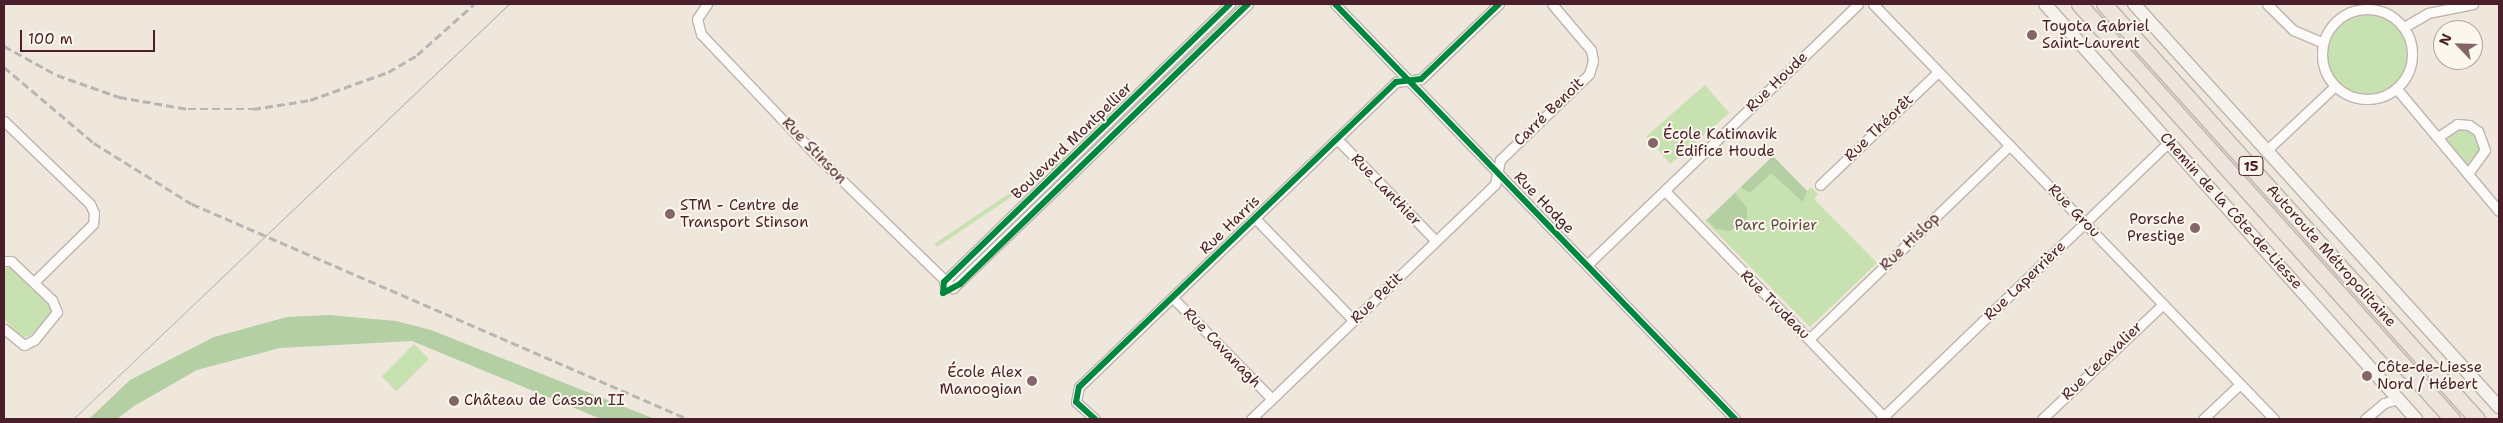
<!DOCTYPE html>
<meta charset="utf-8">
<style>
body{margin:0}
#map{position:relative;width:2503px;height:423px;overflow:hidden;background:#efe7db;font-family:"Shantell Sans",sans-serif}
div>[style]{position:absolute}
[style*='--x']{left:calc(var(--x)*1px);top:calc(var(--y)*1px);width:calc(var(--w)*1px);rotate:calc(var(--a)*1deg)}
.green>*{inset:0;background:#c7e1b0;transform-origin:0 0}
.round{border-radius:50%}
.forest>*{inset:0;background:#b5cfa5}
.roads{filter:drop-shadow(1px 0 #beb4ae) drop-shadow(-1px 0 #beb4ae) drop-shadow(0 1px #beb4ae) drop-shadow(0 -1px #beb4ae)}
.minor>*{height:9px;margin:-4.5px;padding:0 4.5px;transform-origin:4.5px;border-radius:4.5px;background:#fdfbfa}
.minor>.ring{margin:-4.5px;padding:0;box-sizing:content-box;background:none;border:9px solid #fdfbfa;border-radius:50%}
.secondary>*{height:12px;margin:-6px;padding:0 6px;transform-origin:6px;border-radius:6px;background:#f6f3ef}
.motorway>*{height:15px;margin:-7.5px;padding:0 7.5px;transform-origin:7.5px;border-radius:7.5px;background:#ede5dd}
.tram>*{height:1px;margin:-0.5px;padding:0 0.5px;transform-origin:0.5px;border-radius:0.5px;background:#bab4b4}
.rail>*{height:2.5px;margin-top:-1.25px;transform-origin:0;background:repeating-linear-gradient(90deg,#bab4b4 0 8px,transparent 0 12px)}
.cycleway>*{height:6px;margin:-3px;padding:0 3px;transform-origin:3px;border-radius:3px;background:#00873e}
.dots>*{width:14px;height:14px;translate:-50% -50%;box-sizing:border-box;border:2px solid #fbf7ec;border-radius:50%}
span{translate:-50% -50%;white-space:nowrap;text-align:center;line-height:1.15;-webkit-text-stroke:4px #fbf7ec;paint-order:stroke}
.shield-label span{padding:1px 4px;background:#fbf7ec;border:1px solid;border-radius:4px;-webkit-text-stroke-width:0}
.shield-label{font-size:14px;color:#4a1f2b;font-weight:700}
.poi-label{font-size:15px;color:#4a1f2b}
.left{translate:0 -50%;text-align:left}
.right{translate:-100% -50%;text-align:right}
.street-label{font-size:15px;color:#4a1f2b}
.park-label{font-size:15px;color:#614e44}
.frame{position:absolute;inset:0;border:5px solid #4a1f2b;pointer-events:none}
.north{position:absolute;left:2433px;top:20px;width:50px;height:50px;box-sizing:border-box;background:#fbf7ec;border:1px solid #b4a19f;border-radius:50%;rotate:294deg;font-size:14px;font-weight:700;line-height:20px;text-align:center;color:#4a1f2b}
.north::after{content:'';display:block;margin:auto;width:18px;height:22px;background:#846569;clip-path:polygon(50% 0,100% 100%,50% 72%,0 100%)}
.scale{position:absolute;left:20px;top:30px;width:135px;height:22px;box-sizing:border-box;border:2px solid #4a1f2b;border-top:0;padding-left:6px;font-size:15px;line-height:18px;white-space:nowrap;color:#4a1f2b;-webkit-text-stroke:4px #fbf7ec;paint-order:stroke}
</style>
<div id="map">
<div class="green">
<i style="clip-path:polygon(1235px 4px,1244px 4px,1142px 102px,1140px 100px,1145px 91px,1216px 26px,1214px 24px)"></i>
<i class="round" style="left:2322px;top:9px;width:90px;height:90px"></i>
<i style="left:1705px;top:85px;width:37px;height:78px;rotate:49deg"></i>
<i style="left:1121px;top:118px;width:4px;height:225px;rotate:56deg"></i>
<i style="clip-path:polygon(2464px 124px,2484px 143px,2468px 173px,2439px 137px)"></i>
<i style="clip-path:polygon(1773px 156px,1807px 191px,1811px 187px,1818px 194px,1814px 199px,1877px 263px,1810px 327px,1705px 221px)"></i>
<i style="clip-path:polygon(4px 267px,13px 268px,52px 306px,51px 314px,31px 335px,25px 337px,18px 334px,4px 319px)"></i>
<i style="left:414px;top:344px;width:21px;height:46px;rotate:45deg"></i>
</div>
<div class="forest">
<i style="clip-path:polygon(1773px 156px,1807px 191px,1803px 202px,1771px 173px,1750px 193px,1741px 187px)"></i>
<i style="clip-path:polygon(1735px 193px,1747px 208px,1747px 219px,1730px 231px,1716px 229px,1707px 220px)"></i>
<i style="clip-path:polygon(329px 315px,396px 321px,431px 330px,655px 419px,601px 419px,412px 341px,280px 348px,197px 370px,134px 406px,117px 419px,89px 419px,130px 380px,214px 337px,287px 317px)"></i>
</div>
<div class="roads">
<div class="minor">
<i style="--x:707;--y:4;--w:18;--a:124"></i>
<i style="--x:697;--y:19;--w:16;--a:75"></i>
<i style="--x:701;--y:34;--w:164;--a:46.5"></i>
<i style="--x:814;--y:153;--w:194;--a:44.2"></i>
<i style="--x:953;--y:288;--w:409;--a:-43.9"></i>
<i style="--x:1335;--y:4;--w:576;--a:46.05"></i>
<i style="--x:1873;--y:4;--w:577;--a:45.98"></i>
<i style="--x:2267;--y:4;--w:37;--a:45"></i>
<i style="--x:2293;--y:30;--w:33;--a:23"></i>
<i class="ring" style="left:2322px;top:9px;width:81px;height:81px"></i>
<i style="--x:2404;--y:27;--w:28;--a:-30"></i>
<i style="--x:2428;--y:13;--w:46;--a:-11.3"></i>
<i style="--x:2396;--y:88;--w:160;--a:50.1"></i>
<i style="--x:4;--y:121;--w:120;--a:44"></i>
<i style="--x:90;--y:204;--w:10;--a:66"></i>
<i style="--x:94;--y:213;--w:11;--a:95"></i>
<i style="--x:93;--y:224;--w:83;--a:135.5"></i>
<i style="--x:2438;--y:137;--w:23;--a:-34"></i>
<i style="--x:2457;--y:124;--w:12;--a:5"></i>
<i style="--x:2469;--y:125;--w:11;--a:34"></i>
<i style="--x:2478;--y:131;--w:20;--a:70"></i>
<i style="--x:2485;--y:150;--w:29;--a:126"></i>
<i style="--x:1337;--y:139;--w:142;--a:45.9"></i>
<i style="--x:2268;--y:149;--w:92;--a:-43.2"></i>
<i style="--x:1820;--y:185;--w:163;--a:-43.8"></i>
<i style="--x:1665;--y:191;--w:318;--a:45.9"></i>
<i style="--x:1255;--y:218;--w:141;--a:46.1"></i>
<i style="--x:4;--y:261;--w:7;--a:0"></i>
<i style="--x:11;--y:261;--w:57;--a:43.6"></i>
<i style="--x:52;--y:300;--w:13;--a:67"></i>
<i style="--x:57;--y:312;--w:36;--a:129"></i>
<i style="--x:34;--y:340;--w:11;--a:153"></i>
<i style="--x:24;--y:345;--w:26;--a:-141"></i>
<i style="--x:1587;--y:265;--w:376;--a:-43.9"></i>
<i style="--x:944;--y:282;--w:399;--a:-44.2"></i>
<i style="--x:1173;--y:298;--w:141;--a:45.6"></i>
<i style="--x:1809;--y:339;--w:279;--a:-44"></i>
<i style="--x:1095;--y:419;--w:25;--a:-138"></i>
<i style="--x:1076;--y:402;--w:15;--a:-79"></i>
<i style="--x:1079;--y:387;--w:440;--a:-43.9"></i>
<i style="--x:1396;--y:82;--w:25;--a:-7"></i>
<i style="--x:1421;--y:79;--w:108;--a:-43.9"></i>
<i style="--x:1251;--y:419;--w:339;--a:-43.9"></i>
<i style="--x:1495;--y:184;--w:25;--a:-78"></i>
<i style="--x:1500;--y:160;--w:124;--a:-44"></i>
<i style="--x:1589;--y:74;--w:14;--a:-73"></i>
<i style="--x:1593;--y:61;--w:11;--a:-100"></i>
<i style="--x:1591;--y:50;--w:60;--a:-130.3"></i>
<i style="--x:1881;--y:419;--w:400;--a:-43.9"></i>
<i style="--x:2042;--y:419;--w:167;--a:-43.5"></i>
<i style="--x:2203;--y:419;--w:51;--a:-43.4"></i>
<i style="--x:2365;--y:419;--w:25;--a:-40"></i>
<i style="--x:2384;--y:403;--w:15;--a:-16"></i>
</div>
<div class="secondary">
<i style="--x:2045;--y:4;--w:557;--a:48.2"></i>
<i style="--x:2134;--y:4;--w:544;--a:47.83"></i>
</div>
<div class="motorway">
<i style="--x:2079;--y:4;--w:558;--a:48.05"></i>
<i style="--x:2104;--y:4;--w:558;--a:48.05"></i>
</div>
</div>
<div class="tram">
<i style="--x:73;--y:419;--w:602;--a:-43.59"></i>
</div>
<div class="rail">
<i style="--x:4;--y:46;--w:60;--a:28.7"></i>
<i style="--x:57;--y:75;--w:66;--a:19.5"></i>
<i style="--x:119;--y:97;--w:70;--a:9.9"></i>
<i style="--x:188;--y:109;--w:65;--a:0"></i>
<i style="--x:253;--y:109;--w:58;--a:-9"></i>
<i style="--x:310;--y:100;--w:83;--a:-19.7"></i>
<i style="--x:388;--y:72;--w:34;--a:-30"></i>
<i style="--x:417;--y:55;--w:76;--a:-41.8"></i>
<i style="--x:4;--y:67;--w:118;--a:40.2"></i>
<i style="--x:94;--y:143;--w:115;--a:31.9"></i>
<i style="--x:192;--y:204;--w:541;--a:23.44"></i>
</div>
<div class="cycleway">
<i style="--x:1335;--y:4;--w:576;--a:46.05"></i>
<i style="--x:943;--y:293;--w:19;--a:-28"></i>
<i style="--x:960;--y:284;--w:402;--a:-44.2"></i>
<i style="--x:943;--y:293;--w:11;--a:-85"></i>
<i style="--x:944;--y:282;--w:399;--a:-44.2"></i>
<i style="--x:1095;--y:419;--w:25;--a:-138"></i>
<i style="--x:1076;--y:402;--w:15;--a:-79"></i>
<i style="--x:1079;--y:387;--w:440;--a:-43.9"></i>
<i style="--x:1396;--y:82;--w:25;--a:-7"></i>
<i style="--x:1421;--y:79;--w:108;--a:-43.9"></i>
</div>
<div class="dots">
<i style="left:2032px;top:35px;background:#846569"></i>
<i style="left:1653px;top:143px;background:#846569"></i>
<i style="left:670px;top:214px;background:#846569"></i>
<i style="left:2195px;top:228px;background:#846569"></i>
<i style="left:2367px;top:376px;background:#846569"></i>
<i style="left:1032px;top:381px;background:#846569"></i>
<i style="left:454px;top:401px;background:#846569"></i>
</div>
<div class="shield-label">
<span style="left:2251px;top:166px">15</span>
</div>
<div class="poi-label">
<span class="left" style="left:2042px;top:35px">Toyota Gabriel<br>Saint-Laurent</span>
<span class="left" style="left:1663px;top:143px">École Katimavik<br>- Édifice Houde</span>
<span class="left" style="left:680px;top:214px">STM - Centre de<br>Transport Stinson</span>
<span class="right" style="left:2185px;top:228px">Porsche<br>Prestige</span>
<span class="left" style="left:2377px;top:376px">Côte-de-Liesse<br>Nord / Hébert</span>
<span class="right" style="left:1022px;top:381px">École Alex<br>Manoogian</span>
<span class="left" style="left:464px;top:401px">Château de Casson II</span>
</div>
<div class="street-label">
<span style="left:1777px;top:82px;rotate:-44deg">Rue Houde</span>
<span style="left:1549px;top:112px;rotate:-44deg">Carré Benoit</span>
<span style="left:1879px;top:128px;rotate:-44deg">Rue Théorêt</span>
<span style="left:1072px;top:141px;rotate:-44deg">Boulevard Montpellier</span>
<span style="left:814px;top:151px;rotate:46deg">Rue Stinson</span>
<span style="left:1386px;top:190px;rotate:46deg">Rue Lanthier</span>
<span style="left:1544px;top:203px;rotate:46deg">Rue Hodge</span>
<span style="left:2074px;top:211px;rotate:46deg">Rue Grou</span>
<span style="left:2231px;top:211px;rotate:48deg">Chemin de la Côte-de-Liesse</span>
<span style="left:1230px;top:225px;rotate:-44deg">Rue Harris</span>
<span style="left:1910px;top:242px;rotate:-44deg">Rue Hislop</span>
<span style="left:2331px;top:256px;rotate:48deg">Autoroute Métropolitaine</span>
<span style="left:2025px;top:281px;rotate:-44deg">Rue Laperrière</span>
<span style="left:1377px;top:298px;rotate:-44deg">Rue Petit</span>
<span style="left:1775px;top:305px;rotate:45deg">Rue Trudeau</span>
<span style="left:1222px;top:348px;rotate:46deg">Rue Cavanagh</span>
<span style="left:2102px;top:361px;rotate:-44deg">Rue Lecavalier</span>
</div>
<div class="park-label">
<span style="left:1776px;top:226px">Parc Poirier</span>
</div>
<div class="frame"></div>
<div class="north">N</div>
<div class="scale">100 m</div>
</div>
